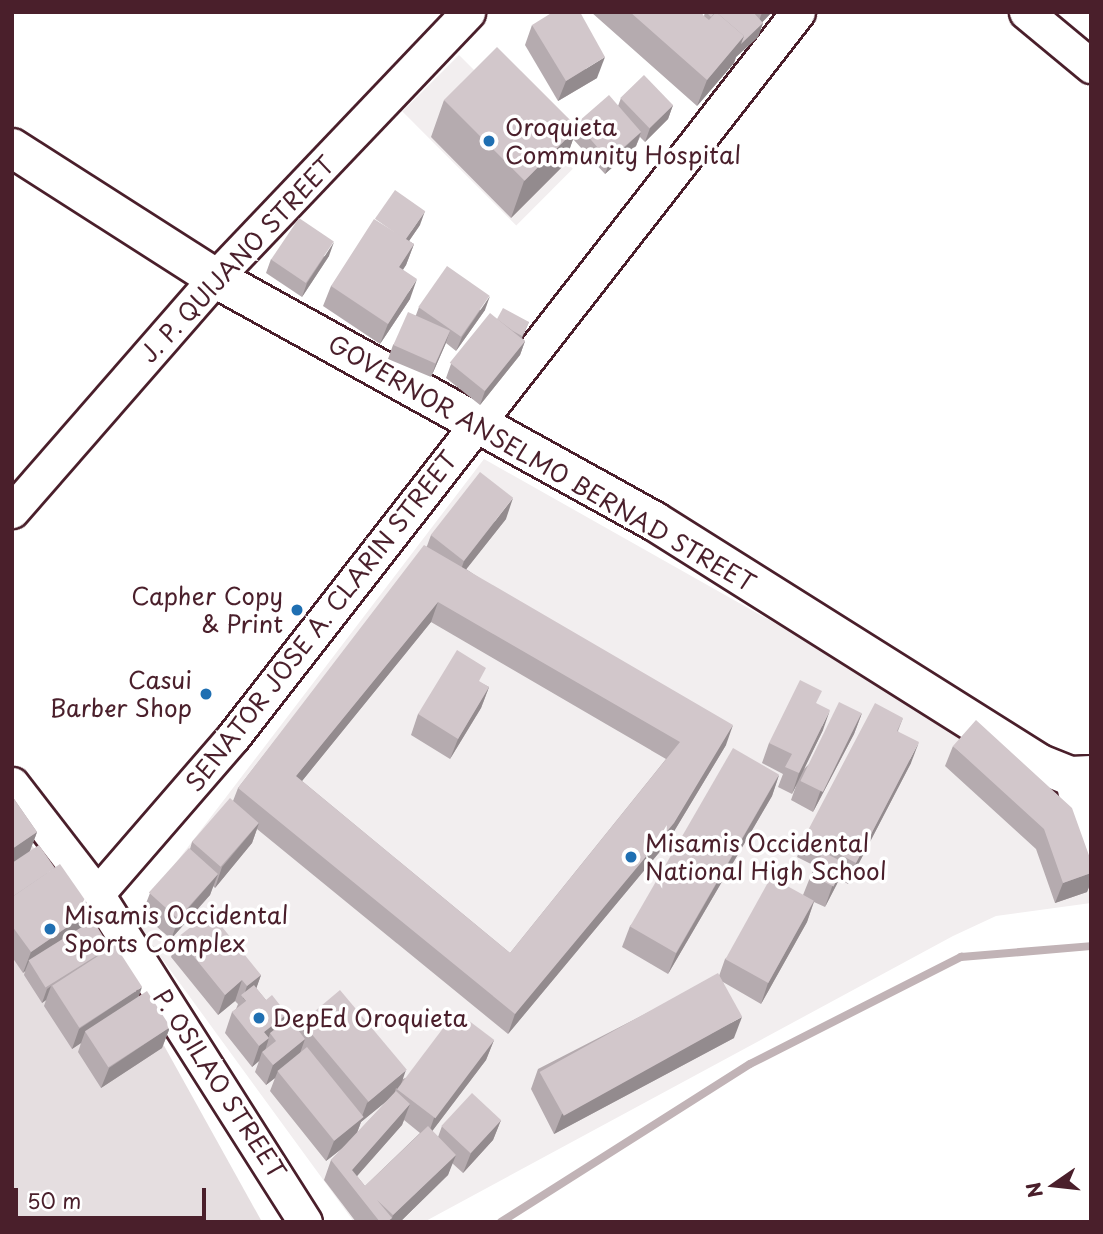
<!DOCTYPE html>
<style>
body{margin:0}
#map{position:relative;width:1103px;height:1234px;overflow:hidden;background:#fff;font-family:"Playpen Sans",sans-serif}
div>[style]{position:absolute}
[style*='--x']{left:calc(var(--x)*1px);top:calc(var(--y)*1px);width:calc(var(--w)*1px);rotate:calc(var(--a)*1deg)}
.built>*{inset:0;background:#f2eeef;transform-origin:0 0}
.green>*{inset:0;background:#e5dee0}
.stream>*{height:8px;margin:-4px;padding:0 4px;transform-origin:4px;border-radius:4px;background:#c1b3b6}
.roads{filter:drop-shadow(2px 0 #4a1f2b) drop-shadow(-2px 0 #4a1f2b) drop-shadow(0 2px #4a1f2b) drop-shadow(0 -2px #4a1f2b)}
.minor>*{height:33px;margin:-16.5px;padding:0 16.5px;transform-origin:16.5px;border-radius:16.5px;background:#fff}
.major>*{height:38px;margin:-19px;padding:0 19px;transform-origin:19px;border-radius:19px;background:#fff}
.wall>*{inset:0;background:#b5abaf}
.shaded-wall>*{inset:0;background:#938b8e}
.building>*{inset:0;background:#d2c7cb;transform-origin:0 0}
.dots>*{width:19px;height:19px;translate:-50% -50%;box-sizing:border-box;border:4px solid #fff;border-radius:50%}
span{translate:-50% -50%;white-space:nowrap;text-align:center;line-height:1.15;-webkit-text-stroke:7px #fff;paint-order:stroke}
.poi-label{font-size:24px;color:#4a1f2b}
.left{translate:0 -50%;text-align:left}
.right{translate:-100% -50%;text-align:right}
.street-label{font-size:24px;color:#4a1f2b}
.frame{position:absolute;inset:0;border:14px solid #4a1f2b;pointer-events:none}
.north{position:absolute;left:1019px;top:1150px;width:70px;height:70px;-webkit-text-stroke:5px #fff;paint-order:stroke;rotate:256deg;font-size:19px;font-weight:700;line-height:28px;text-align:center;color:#4a1f2b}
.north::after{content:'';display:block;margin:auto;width:24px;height:32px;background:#4a1f2b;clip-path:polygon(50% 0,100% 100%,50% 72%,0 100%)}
.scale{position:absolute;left:14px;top:1188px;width:192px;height:32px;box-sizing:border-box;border:4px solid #4a1f2b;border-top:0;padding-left:9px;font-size:21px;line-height:24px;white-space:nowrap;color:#4a1f2b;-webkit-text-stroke:5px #fff;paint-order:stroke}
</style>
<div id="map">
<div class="built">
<i style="left:459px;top:55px;width:161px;height:80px;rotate:45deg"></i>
<i style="clip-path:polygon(484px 459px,991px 745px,1073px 829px,1091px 885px,1091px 903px,996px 916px,953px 936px,424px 1222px,354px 1222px,133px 919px)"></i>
</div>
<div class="green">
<i style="clip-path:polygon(12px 815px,162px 1042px,262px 1222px,12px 1222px)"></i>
</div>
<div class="stream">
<i style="--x:501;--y:1222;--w:295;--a:-32.4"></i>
<i style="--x:750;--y:1064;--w:237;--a:-26.9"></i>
<i style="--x:961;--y:957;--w:130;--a:-4.8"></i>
</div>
<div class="roads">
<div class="minor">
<i style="--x:1026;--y:12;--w:85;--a:39.7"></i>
<i style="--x:12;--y:511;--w:309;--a:-48.9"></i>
<i style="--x:215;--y:278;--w:367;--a:-46.4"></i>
<i style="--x:1071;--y:776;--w:89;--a:77.1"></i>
<i style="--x:12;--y:784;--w:139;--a:52.3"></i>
<i style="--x:97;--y:894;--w:388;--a:57.6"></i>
<i style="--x:97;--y:894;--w:208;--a:-49.1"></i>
<i style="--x:233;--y:737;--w:919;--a:-52.07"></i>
</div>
<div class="major">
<i style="--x:12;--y:148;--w:241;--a:32.6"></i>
<i style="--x:215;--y:278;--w:502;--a:28.97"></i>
<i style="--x:654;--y:521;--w:454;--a:32.2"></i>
<i style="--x:1038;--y:763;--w:35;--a:22"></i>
<i style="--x:1071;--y:776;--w:20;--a:-3"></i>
</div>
</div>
<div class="wall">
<i style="clip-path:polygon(591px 12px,705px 12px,702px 15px,704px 16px,705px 12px,772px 12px,762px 22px,763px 23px,758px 37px,736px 57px,734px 63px,697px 106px)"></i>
<i style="clip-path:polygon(532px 25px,597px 78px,558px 101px,525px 45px)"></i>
<i style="clip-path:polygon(621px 98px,673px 105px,668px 119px,645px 142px,640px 137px,636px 146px,605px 174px,573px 139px,564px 165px,511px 218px,431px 137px,444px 100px,576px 127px,577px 124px,618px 106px)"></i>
<i style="clip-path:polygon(420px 225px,409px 241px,414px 244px,406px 265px,403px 269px,410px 299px,380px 344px,323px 306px,331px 286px)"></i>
<i style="clip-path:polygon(329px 256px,302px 297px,266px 273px,271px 259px)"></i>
<i style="clip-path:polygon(419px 307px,485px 310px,456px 351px,446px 343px,431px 377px,388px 359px,393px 345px,416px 315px)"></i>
<i style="clip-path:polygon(497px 319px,529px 322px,522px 338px,525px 341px,520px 355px,480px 405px,446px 378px,451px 364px)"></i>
<i style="clip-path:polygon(evenodd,506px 519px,466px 569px,726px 745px,667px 843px,508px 1034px,257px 829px,252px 843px,215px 888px,213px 886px,210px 895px,171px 939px,142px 914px,150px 893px,190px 849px,192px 842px,233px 801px,238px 788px,427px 546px,431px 535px,506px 519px,431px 622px,666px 759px,510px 953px,302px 781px,431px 622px)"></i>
<i style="clip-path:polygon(481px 683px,489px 687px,481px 708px,450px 759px,411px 735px,418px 714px)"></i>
<i style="clip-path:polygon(817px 704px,823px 730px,804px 769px,862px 713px,854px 734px,813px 812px,791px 800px,797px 783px,792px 794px,778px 787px,783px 774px,762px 763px,769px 743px)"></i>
<i style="clip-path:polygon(903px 718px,898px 731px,911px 763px,848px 884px,839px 879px,825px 907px,814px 902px,807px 922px,761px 1004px,723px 982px,734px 1038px,554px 1134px,531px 1089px,538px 1069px,719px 976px,725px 959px,803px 895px,811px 875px,815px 866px,797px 857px,805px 836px)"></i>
<i style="clip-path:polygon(953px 746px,1091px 861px,1091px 882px,1087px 892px,1055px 903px,1036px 849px,945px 766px)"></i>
<i style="clip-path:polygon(779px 775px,772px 796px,668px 974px,622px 947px,630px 926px)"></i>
<i style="clip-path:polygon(12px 796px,37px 832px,30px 851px,87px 924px,139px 997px,170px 1027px,162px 1048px,101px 1088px,78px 1052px,81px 1043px,72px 1049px,44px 1006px,46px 1000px,42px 1003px,24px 975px,25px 971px,23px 973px,12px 957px)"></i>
<i style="clip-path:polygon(evenodd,178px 937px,261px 975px,256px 988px,266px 1000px,287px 1014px,284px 1022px,298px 1030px,301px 1022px,403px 1079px,494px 1040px,486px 1060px,432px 1131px,438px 1137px,442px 1126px,501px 1120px,493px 1140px,463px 1173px,452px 1163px,448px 1175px,400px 1222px,356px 1222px,324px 1180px,331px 1160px,343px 1148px,326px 1161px,270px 1091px,275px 1078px,266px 1085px,255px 1072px,259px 1061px,252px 1067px,225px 1033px,232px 1012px,236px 1009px,238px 1004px,235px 1001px,218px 1015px,171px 957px,178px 937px,388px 1100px,357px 1133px,361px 1122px,388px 1100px,178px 937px,404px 1120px,420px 1133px,365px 1186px,357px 1176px,402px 1125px,404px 1120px)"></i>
</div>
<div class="shaded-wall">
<i style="clip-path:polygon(763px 12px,772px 12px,756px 29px,761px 15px)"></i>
<i style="clip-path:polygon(763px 23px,758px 37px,736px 57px,734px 63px,697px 106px,707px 80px,744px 36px)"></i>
<i style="clip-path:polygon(605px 57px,597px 78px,558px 101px,566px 81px)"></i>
<i style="clip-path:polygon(673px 105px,668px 119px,645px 142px,650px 128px)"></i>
<i style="clip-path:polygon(577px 128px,564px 165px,511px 218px,524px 181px)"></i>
<i style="clip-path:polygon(641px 132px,636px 146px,605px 174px,610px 161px)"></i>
<i style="clip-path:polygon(425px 211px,420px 225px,398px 257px,403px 243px)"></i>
<i style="clip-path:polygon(334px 242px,329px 256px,302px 297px,307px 283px)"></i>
<i style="clip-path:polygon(414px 244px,406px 265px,392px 287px,399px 267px)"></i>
<i style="clip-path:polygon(417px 279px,410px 299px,380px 344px,388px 324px)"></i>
<i style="clip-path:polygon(490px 296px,485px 310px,456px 351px,462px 337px)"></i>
<i style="clip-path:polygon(450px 331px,445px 345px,431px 377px,436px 363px)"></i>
<i style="clip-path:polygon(525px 341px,520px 355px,480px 405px,485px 391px)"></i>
<i style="clip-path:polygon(513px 498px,506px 519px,457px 581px,464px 561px)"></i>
<i style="clip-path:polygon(438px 602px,431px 622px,289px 797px,296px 776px)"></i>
<i style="clip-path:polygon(489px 687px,481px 708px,450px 759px,458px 739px)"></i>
<i style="clip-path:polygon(830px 710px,823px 730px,792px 794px,799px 773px)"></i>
<i style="clip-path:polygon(862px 713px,854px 734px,813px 812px,820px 792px)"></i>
<i style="clip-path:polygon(733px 725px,726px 745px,667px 843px,508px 1034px,515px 1014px)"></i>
<i style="clip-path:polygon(919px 742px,911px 763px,848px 884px,856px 863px)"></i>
<i style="clip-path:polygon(779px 775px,772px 796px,668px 974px,676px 954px)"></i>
<i style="clip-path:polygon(259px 823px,252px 843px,215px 888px,222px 867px)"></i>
<i style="clip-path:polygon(37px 832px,29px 853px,12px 864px,12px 849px)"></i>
<i style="clip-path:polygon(845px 863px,837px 884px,825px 907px,832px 887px)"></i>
<i style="clip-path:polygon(1091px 873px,1091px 882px,1087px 892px,1055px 903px,1063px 883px)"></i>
<i style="clip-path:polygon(218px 874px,210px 895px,171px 939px,179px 919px)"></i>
<i style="clip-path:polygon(814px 901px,807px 922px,761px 1004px,768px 983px)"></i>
<i style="clip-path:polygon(92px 910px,84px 931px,29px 961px,25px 971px,23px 973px,31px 952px)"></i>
<i style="clip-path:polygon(261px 975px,254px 995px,246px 1001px,243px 998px,247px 986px)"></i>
<i style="clip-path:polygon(242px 980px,235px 1001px,218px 1015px,225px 995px)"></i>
<i style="clip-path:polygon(51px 986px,46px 1000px,42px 1003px,47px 989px)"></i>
<i style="clip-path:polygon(142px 987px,135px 1008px,85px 1032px,81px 1043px,72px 1049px,79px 1029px)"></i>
<i style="clip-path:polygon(287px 1014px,280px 1034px,270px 1033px,268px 1040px,269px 1038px,264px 1054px,262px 1052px,259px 1061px,252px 1067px,264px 1032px)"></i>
<i style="clip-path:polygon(742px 1017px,734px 1038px,554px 1134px,562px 1114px)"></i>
<i style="clip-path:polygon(170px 1027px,162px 1048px,101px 1088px,109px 1068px)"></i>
<i style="clip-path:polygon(305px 1039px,298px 1059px,278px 1071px,275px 1078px,266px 1085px,273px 1065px)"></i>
<i style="clip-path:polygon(494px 1040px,486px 1060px,427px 1138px,434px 1118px)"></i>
<i style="clip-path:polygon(406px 1070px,399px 1090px,396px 1088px,394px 1095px,361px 1122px,355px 1138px,326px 1161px,334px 1141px,361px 1119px,367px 1103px)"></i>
<i style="clip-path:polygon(410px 1104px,402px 1125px,350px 1184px,352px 1170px)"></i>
<i style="clip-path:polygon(501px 1120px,493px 1140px,463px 1173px,471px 1153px)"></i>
<i style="clip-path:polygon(456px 1155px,448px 1175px,400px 1222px,387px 1222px,392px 1218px,393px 1215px)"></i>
</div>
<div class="building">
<i style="clip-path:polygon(553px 12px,580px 12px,605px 57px,566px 81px,532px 25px)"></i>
<i style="clip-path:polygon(630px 12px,699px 12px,709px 20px,716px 12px,744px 36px,707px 80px)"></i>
<i style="clip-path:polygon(706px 12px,715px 12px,711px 17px)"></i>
<i style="clip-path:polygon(716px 12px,753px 12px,763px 23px,741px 44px,744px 36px)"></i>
<i style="left:497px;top:47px;width:114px;height:75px;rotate:45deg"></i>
<i style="left:644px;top:75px;width:42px;height:33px;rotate:46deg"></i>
<i style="left:609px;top:95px;width:49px;height:43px;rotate:49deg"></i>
<i style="left:395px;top:190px;width:37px;height:35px;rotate:35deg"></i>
<i style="left:299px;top:218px;width:42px;height:50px;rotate:34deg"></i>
<i style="clip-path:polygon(374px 219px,414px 244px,399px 267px,417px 279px,388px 324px,331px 286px)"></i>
<i style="left:447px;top:266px;width:52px;height:50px;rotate:35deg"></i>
<i style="clip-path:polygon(503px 308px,529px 322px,522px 336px,513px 331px,497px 319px)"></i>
<i style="left:408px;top:312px;width:46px;height:36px;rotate:24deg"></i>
<i style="left:490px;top:313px;width:45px;height:64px;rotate:39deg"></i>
<i style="left:480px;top:472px;width:42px;height:80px;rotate:38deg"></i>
<i style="clip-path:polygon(evenodd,424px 545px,733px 725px,674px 823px,515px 1014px,238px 788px,424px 545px,438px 602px,680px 742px,510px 953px,296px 776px,438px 602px)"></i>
<i style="clip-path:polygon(457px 650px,486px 668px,479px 681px,489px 687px,458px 739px,418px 714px)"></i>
<i style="clip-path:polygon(800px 680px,822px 691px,816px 703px,830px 710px,799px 773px,785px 767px,792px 754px,769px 743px)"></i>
<i style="left:839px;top:702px;width:25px;height:88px;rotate:26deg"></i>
<i style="clip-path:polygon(875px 703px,903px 718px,897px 731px,919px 742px,856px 863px,805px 836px)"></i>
<i style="clip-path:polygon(976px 720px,1072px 808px,1091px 861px,1091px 873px,1063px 883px,1044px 829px,953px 746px)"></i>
<i style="left:733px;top:748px;width:53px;height:206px;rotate:30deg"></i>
<i style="clip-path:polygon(12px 796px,37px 832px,12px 849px)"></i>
<i style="left:230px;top:798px;width:38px;height:58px;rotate:41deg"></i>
<i style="clip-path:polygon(39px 845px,55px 868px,12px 897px,12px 863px)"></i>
<i style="left:189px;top:848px;width:39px;height:60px;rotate:42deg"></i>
<i style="left:823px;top:852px;width:25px;height:26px;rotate:27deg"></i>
<i style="clip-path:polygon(60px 864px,92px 910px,31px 952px,12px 926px,12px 897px)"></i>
<i style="left:771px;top:877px;width:49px;height:94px;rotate:29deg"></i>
<i style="clip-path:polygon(210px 912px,261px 975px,247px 986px,242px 980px,225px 995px,178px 937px)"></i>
<i style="left:93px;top:920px;width:32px;height:76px;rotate:58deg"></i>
<i style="left:115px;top:945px;width:50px;height:75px;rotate:57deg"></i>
<i style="left:718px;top:973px;width:50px;height:204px;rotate:61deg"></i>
<i style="clip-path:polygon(254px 985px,266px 1000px,272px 995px,287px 1014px,264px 1032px,269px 1038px,259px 1046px,232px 1012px,246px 1001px,241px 995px)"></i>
<i style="left:340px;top:990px;width:104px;height:50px;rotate:50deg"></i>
<i style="left:147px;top:991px;width:43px;height:74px;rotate:57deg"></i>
<i style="left:456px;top:1011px;width:48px;height:98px;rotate:37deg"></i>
<i style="clip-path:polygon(289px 1018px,305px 1039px,273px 1065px,262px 1052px,276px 1041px,270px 1033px)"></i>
<i style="left:307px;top:1047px;width:90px;height:38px;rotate:51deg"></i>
<i style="clip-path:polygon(396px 1091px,410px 1104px,352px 1170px,365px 1186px,428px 1126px,456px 1155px,393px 1215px,377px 1200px,392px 1218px,387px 1222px,380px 1222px,331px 1160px)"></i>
<i style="left:472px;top:1093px;width:40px;height:45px;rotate:43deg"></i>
</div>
<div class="dots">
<i style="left:489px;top:141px;background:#1f6fb2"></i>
<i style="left:297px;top:610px;background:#1f6fb2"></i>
<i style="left:206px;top:694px;background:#1f6fb2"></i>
<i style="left:631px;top:857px;background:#1f6fb2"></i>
<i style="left:50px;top:929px;background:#1f6fb2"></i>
<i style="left:259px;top:1018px;background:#1f6fb2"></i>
</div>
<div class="poi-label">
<span class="left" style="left:505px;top:141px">Oroquieta<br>Community Hospital</span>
<span class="right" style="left:283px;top:610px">Capher Copy<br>&amp; Print</span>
<span class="right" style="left:192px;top:694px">Casui<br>Barber Shop</span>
<span class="left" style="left:645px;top:857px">Misamis Occidental<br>National High School</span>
<span class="left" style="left:64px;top:929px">Misamis Occidental<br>Sports Complex</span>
<span class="left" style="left:273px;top:1018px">DepEd Oroquieta</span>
</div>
<div class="street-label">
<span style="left:237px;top:259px;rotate:-47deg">J. P. QUIJANO STREET</span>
<span style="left:542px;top:463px;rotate:30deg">GOVERNOR ANSELMO BERNAD STREET</span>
<span style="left:321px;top:621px;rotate:-52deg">SENATOR JOSE A. CLARIN STREET</span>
<span style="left:220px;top:1084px;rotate:57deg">P. OSILAO STREET</span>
</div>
<div class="frame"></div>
<div class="north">N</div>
<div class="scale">50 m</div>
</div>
